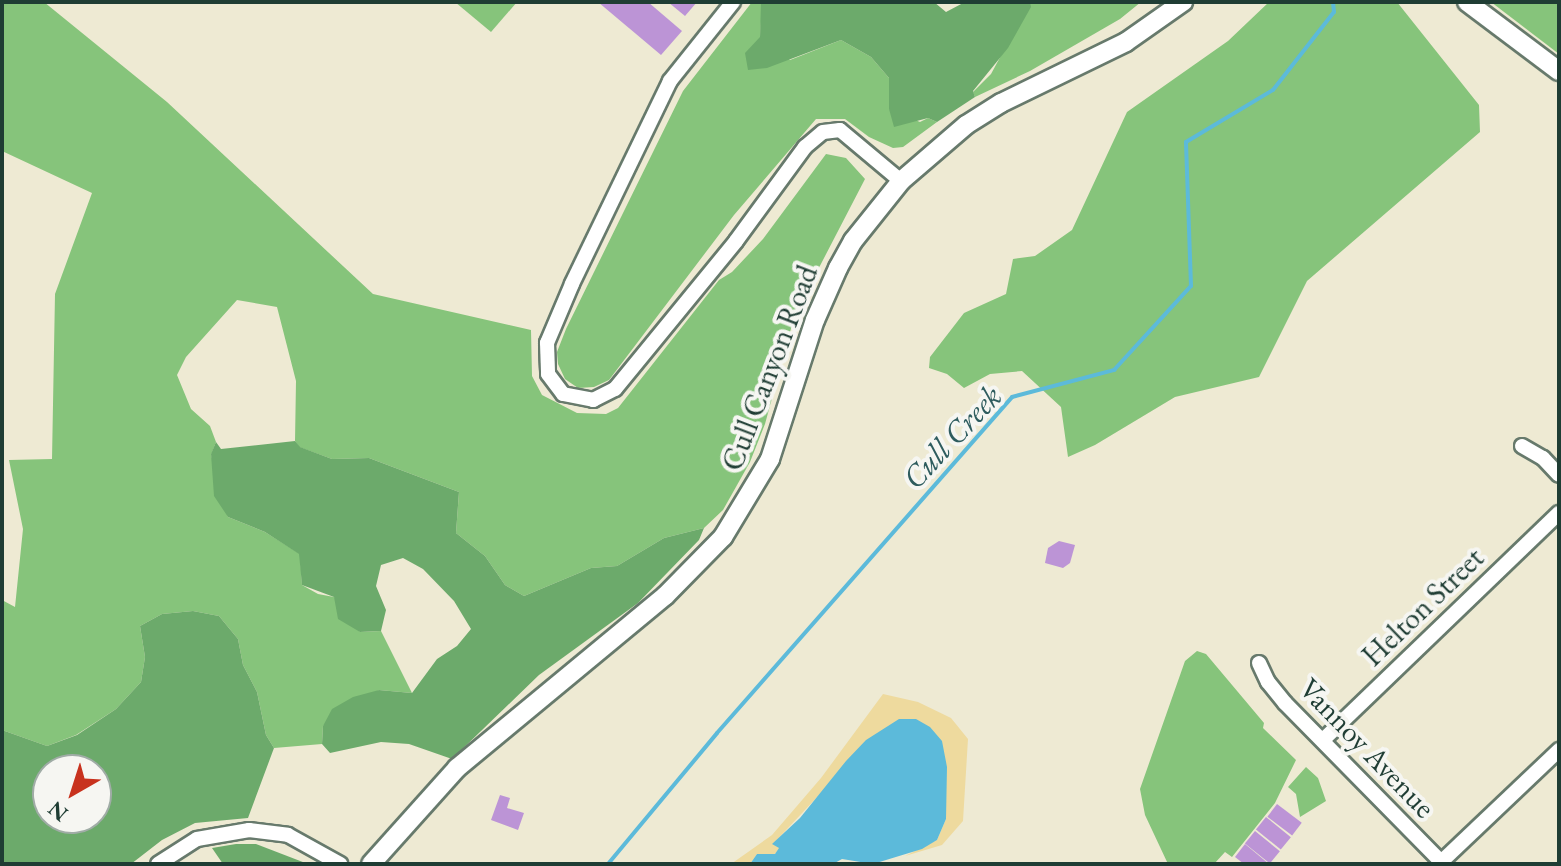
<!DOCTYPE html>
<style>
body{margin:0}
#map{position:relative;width:1561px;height:866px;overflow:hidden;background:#eeead3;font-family:"EB Garamond",serif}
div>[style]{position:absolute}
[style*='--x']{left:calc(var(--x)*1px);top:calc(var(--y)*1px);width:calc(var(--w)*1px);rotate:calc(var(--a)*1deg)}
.green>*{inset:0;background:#86c47b}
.forest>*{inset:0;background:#6caa6b}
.sand>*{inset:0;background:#eeda9e}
.water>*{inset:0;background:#5cbada}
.stream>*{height:4px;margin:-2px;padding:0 2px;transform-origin:2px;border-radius:2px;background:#5cbada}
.building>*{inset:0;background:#bc94d6;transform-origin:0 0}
.roads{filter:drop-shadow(2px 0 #677a6c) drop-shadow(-2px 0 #677a6c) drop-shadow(0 2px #677a6c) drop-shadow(0 -2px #677a6c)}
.street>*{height:14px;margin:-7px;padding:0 7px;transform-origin:7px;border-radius:7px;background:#fff}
.secondary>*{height:18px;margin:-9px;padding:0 9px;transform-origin:9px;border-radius:9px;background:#fff}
span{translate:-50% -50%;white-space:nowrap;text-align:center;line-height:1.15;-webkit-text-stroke:8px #f6f6f2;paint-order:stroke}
.street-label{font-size:30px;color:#1f3d34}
.water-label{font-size:32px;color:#2e5c5e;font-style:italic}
.frame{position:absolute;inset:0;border:4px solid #1f3d34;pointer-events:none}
.north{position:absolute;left:32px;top:754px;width:80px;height:80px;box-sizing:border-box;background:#f6f6f2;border:2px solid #a0aca6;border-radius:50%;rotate:219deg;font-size:22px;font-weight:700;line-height:32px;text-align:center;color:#1f3d34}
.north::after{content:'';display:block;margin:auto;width:28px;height:36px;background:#c8321e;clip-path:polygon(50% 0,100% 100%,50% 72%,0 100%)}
</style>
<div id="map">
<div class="green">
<i style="clip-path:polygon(2px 2px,44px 2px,167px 102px,373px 294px,531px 330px,532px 376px,542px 395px,577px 413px,606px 414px,618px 408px,719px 280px,732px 272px,763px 239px,826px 154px,846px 158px,865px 179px,795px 314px,765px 424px,750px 462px,723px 510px,704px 528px,664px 538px,617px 566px,591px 568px,524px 596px,505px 585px,485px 556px,456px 533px,459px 492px,369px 458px,332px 459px,299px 447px,295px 441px,296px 381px,277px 307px,237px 300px,186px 357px,177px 375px,191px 409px,210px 426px,216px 442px,211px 455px,228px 517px,265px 532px,300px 554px,302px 585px,318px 594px,334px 597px,360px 632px,381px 631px,412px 693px,379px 690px,323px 726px,322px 744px,274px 748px,266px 735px,257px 692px,243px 665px,238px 639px,219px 616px,193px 611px,162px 614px,140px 626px,145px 657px,141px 682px,116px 709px,76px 735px,47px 746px,2px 730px,2px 600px,15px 607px,23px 529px,9px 460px,52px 459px,55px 294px,92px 193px,2px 151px)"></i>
<i style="clip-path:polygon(455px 2px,517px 2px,491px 32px)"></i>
<i style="clip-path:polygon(752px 2px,761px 2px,762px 6px,760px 37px,790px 60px,841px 40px,871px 57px,889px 78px,889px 109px,920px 122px,928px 118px,937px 122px,903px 147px,893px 148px,869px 137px,845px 119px,816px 119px,734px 215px,609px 380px,594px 387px,578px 388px,565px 379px,558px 364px,557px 352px,566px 329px,683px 91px)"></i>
<i style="clip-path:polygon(1030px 2px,1141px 2px,1120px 19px,1030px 71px,975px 97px,973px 92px,991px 74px)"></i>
<i style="clip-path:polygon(1269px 2px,1397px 2px,1479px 105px,1480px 132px,1307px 281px,1259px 377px,1175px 397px,1095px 445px,1068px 457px,1061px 407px,1022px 371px,990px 374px,964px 388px,947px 374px,929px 368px,930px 357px,964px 313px,1006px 294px,1013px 259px,1035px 256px,1072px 230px,1127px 112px,1228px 41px)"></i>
<i style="clip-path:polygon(1491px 2px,1559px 2px,1559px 54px)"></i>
<i style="clip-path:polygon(1197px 651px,1206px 654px,1264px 723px,1263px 728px,1296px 760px,1275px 803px,1232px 857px,1225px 852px,1214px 864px,1168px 864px,1145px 815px,1140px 789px,1185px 661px)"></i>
<i style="clip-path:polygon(1306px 767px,1318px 778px,1326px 801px,1300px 817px,1296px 794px,1288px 787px)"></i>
</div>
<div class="forest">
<i style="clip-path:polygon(761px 2px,934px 2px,946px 12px,965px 2px,1030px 2px,1031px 7px,1008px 48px,973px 91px,975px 97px,937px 122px,928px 118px,894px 127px,889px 109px,889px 78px,871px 57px,841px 40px,767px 68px,748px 70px,745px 53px,760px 37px)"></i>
<i style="clip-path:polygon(295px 441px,300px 447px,332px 459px,369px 458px,459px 492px,456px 533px,485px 556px,505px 585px,524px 596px,591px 568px,617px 566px,664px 538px,704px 528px,699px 540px,638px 603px,539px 675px,452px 759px,409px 744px,381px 742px,330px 753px,322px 744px,323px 726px,332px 709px,353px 697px,379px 690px,412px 693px,437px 659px,457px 646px,471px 629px,454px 601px,423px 569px,403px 558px,381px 565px,376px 586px,386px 610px,381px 631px,360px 632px,338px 619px,334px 597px,302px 585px,299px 554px,265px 532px,228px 517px,214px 496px,211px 454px,216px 442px,221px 449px)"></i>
<i style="clip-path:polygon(evenodd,193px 611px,219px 616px,238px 639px,243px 665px,257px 692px,266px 735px,274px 748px,248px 818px,195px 823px,162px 840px,131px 864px,2px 864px,2px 730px,47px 746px,77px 735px,116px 709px,141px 682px,145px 657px,140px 626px,162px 614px,193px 611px,48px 770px,96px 770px,96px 818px,48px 818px,48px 770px)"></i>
<i style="clip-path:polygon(236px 844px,256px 844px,308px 864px,223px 864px,212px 848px)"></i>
</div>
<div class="sand">
<i style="clip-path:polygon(883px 694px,918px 702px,951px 718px,968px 739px,963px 821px,942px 845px,905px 856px,937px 840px,946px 819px,819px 795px,773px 844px,780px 848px,775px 854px,757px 854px,750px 864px,731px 864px,772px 835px,821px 778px)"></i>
</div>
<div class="water">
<i style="clip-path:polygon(899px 719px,916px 719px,930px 727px,942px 741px,947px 767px,946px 819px,937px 840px,922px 849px,873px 864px,842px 859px,833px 864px,750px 864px,757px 854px,775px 854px,779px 848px,772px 844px,800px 818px,846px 761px,866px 740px)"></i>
</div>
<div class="stream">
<i style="--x:608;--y:864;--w:170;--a:-50.2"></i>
<i style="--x:717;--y:733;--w:447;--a:-48.7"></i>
<i style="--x:1012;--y:397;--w:106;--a:-14.8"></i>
<i style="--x:1114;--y:370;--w:114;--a:-47.5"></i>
<i style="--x:1191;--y:286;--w:144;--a:-92"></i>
<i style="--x:1186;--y:142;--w:101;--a:-30.9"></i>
<i style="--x:1273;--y:90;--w:99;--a:-52"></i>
<i style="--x:1334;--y:12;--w:10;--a:-96"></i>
</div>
<div class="building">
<i style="clip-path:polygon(598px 2px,648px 2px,682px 31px,661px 55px)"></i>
<i style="clip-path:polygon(668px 2px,697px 2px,685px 16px)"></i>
<i style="clip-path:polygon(1059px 541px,1075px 545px,1070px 563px,1063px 568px,1045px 563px,1048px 548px)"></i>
<i style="clip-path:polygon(500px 795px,510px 798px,507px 808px,524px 813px,518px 830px,491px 820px)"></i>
<i style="left:1277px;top:804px;width:31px;height:16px;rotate:37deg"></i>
<i style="left:1266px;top:817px;width:32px;height:16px;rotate:39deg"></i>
<i style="left:1255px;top:831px;width:32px;height:16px;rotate:39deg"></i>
<i style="clip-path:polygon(1245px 844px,1269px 864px,1244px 864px,1235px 857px)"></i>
</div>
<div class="roads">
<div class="street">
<i style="--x:733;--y:2;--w:101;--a:128.6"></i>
<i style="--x:670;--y:81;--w:225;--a:115.8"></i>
<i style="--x:572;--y:284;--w:64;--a:113"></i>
<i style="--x:547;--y:343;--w:31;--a:88"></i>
<i style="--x:548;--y:374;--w:25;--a:53"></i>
<i style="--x:563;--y:394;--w:31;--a:11"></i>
<i style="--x:593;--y:400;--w:25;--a:-27"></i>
<i style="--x:615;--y:389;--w:191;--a:-50.7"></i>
<i style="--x:736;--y:241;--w:117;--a:-53.7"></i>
<i style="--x:805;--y:147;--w:23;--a:-40"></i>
<i style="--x:823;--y:132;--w:17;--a:-7"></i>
<i style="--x:840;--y:130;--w:80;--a:39.9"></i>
<i style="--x:1522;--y:446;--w:24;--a:30"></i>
<i style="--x:1543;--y:458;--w:23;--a:47"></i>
<i style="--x:1259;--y:663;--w:21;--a:65"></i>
<i style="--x:1268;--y:682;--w:27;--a:51"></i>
<i style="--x:1285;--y:703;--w:226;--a:45.5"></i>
<i style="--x:1324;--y:739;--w:326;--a:-43.9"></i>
<i style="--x:1441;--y:862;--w:163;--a:-43.5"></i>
<i style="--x:158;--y:864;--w:46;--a:-32.7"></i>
<i style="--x:197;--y:839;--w:53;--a:-9.8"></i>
<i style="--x:249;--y:830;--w:39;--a:7"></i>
<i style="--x:288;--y:835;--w:60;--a:29.1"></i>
</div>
<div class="secondary">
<i style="--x:1467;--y:2;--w:115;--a:36.9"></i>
<i style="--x:371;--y:864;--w:129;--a:-48.1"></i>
<i style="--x:457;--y:768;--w:270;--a:-39.6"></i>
<i style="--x:665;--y:596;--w:83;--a:-45.5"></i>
<i style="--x:723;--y:537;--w:91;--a:-58.9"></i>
<i style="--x:770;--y:459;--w:146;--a:-72.1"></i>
<i style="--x:815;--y:320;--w:57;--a:-66.1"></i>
<i style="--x:838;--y:268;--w:31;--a:-61"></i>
<i style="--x:853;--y:241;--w:77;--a:-51.3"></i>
<i style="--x:901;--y:181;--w:86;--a:-40.7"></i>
<i style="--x:966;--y:125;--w:41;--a:-32.2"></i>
<i style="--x:1001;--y:103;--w:139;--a:-26"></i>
<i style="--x:1126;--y:42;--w:70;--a:-35.1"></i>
</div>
</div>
<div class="street-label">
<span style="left:770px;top:368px;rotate:-69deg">Cull Canyon Road</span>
<span style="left:1423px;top:607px;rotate:-44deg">Helton Street</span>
<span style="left:1367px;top:748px;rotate:46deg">Vannoy Avenue</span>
</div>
<div class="water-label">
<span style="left:952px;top:437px;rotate:-47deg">Cull Creek</span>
</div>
<div class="frame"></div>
<div class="north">N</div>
</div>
